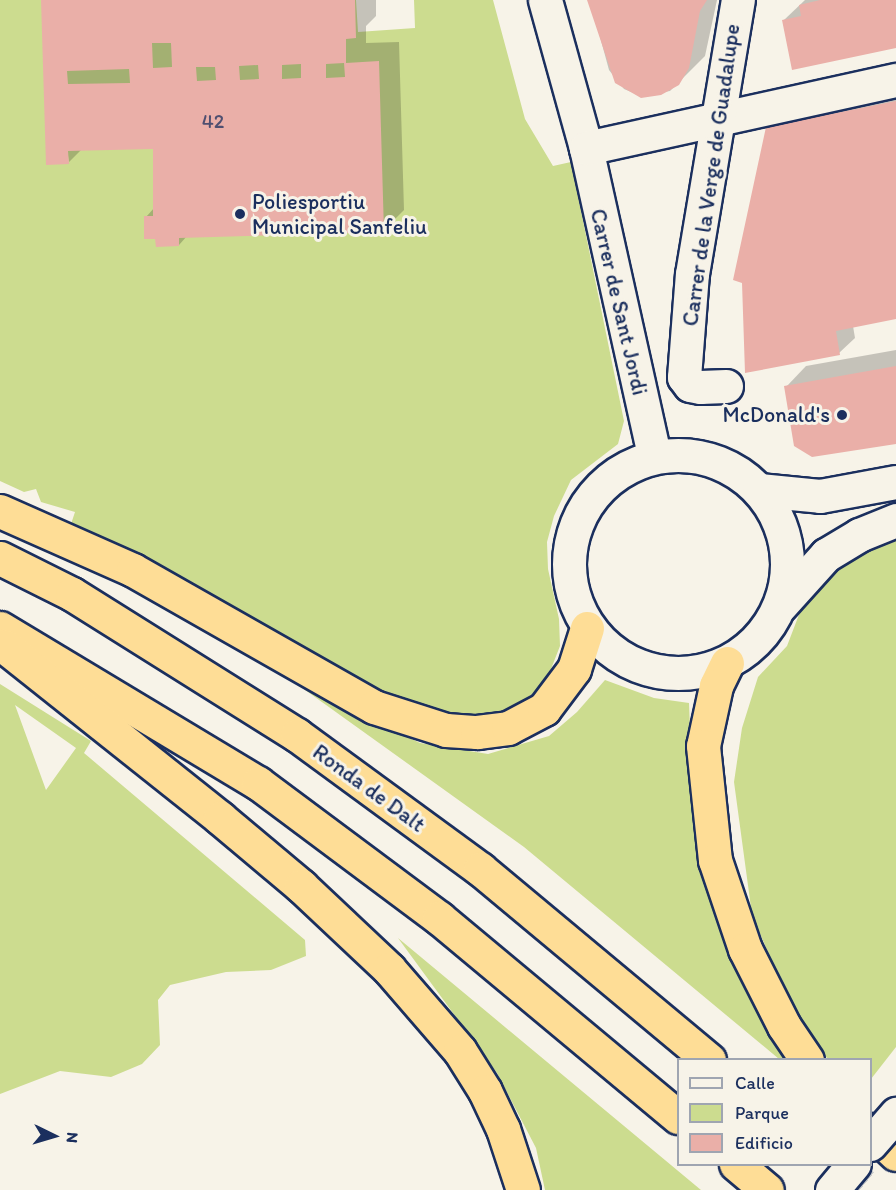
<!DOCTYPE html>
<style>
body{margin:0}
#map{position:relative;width:896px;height:1190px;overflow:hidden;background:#f7f3e8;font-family:Itim,sans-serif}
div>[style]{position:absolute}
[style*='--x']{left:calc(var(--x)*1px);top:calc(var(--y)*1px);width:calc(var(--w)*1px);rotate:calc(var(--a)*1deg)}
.green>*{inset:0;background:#ccdc8f}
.shadow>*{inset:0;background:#0003}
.building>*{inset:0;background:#eaafa8}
.highway-tunnel>*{height:33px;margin-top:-16.5px;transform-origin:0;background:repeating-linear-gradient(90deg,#cbcccc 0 33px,transparent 0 49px)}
.roads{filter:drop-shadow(2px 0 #1b2f5e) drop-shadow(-2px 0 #1b2f5e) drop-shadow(0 2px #1b2f5e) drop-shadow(0 -2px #1b2f5e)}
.minor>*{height:33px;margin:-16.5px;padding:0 16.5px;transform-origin:16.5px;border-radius:16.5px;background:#f7f3e8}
.minor>.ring{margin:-16.5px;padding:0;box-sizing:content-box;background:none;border:33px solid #f7f3e8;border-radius:50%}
.highway>*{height:33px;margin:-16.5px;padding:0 16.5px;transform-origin:16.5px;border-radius:16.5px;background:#fedd96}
.bridges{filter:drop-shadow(2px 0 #1b2f5e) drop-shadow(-2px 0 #1b2f5e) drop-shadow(0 2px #1b2f5e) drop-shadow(0 -2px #1b2f5e)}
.minor-bridge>*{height:33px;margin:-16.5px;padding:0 16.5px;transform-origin:16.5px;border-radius:16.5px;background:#f7f3e8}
.dots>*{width:16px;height:16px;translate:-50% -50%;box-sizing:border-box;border:3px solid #f7f3e8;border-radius:50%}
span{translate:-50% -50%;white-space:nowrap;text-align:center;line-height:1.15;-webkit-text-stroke:6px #f7f3e8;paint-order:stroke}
.number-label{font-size:20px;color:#4f4f70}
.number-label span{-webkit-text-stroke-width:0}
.street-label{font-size:22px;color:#1b2f5e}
.poi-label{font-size:22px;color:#1b2f5e}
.left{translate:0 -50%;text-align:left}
.right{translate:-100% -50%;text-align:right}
.legend{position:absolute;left:677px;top:1058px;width:195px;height:108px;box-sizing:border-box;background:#f7f3e8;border:2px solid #9fa5b1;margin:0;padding:8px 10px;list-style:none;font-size:18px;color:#1b2f5e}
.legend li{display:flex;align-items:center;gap:12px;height:30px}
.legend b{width:30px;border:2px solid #9fa5b1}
.north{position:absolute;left:24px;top:1106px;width:60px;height:60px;-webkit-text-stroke:4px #f7f3e8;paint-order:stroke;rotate:95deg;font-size:16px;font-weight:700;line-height:24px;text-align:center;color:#1b2f5e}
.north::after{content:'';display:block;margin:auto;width:21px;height:27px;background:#1b2f5e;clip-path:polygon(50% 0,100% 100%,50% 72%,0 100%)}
</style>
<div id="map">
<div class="green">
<i style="clip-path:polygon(0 0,356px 0,358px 32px,415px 28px,414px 0,493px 0,525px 119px,553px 166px,571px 162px,624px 421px,618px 444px,571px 480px,554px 516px,547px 542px,548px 569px,559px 619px,560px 646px,551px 669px,538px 689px,515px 708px,492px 715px,457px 715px,420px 708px,385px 695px,179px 575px,71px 524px,75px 512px,41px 502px,36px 489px,24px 492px,0 481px)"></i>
<i style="clip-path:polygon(896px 539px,896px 1047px,871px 1079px,870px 1060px,828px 1059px,801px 1029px,752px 915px,734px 782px,742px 728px,758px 677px,787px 646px,808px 591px,846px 563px)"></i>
<i style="clip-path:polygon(605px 680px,654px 698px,689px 703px,690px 729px,790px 1059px,779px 1059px,524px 847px,294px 682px,420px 743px,488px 754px,549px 736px,577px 712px)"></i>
<i style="clip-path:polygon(evenodd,0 684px,91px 741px,84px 753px,305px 940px,306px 956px,271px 970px,226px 972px,170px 985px,158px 1000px,160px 1045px,142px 1064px,111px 1077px,60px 1071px,0 1094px,0 684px,15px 705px,76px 748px,46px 790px,15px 705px)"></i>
<i style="clip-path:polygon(398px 938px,701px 1190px,545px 1190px,536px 1148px,497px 1073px)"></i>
</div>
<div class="shadow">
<i style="clip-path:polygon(43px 0,376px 0,376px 16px,366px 26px,366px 43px,399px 42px,404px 210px,383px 231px,187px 236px,179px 245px,157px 237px,146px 217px,155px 207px,154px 148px,82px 149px,69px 162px)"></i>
<i style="clip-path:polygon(590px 0,717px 0,705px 56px,670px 91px,641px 96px,624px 89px,609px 70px)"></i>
<i style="clip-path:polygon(805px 0,896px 0,896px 46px,784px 20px)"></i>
<i style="clip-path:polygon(896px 88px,896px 318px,853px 326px,855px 338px,839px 353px,768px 128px,784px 112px)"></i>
<i style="clip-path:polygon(896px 350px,896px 442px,786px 387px,806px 366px)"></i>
</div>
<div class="building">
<i style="clip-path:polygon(evenodd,41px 0,355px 0,356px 38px,346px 39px,346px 63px,379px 61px,384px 232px,179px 238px,179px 246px,156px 247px,155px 239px,144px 239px,144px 216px,153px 216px,153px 149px,68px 151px,69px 164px,46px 165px,41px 0,152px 43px,171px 43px,172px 67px,153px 68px,152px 43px,41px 0,344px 63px,345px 77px,326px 78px,326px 64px,344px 63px,41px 0,301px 64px,301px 78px,282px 79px,282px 65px,301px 64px,41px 0,258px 65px,259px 79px,240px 80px,239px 66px,258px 65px,41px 0,196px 67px,215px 67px,216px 80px,197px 81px,196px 67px,41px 0,129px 69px,130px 83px,68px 84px,67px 71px,129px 69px)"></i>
<i style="clip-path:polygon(587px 0,707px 0,700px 11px,689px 68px,679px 85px,661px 95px,641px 98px,615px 83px)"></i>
<i style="clip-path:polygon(820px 0,896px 0,896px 48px,792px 70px,782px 20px,801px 16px,799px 5px)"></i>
<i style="clip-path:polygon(896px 101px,896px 319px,836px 331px,840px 355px,745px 373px,742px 283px,733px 280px,766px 127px)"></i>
<i style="clip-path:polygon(896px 366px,896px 444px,812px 457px,794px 446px,784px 386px)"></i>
</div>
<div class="highway-tunnel">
<i style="--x:838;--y:1164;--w:41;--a:39.1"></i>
</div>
<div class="roads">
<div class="minor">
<i style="--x:545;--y:0;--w:154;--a:74.5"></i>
<i style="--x:586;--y:148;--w:314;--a:77.5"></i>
<i style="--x:586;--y:148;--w:317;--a:-12.4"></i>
<i style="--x:726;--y:386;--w:26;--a:178"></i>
<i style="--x:700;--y:387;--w:10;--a:-169"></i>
<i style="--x:690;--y:385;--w:10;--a:-127"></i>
<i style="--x:684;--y:377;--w:103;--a:-85.6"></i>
<i style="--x:692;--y:274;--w:278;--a:-80.5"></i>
<i class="ring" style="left:569px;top:455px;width:185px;height:185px"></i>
<i style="--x:759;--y:490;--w:61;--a:5.6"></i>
<i style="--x:820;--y:496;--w:77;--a:-10.4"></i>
<i style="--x:780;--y:606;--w:69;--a:-48"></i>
<i style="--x:826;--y:555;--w:39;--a:-31"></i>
<i style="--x:859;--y:535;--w:40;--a:-22"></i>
</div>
<div class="highway">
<i style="--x:0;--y:511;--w:145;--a:23.9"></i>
<i style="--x:133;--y:570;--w:277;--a:29.6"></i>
<i style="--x:374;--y:707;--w:76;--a:17.7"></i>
<i style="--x:446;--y:730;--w:31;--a:4"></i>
<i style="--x:477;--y:732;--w:31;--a:-7"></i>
<i style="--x:508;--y:728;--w:41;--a:-27.8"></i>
<i style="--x:544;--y:709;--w:50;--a:-53.1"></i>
<i style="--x:574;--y:669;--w:43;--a:-72.4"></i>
<i style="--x:0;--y:558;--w:80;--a:26.6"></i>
<i style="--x:72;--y:594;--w:266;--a:32.1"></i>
<i style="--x:297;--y:735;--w:227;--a:36.2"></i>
<i style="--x:480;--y:869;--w:298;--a:39.8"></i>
<i style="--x:0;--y:628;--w:301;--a:31"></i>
<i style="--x:258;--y:783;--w:226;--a:36.7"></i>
<i style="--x:439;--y:918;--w:311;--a:39.8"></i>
<i style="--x:4;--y:646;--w:276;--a:38.5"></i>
<i style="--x:220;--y:818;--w:106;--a:40"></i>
<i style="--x:301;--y:886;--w:121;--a:43.3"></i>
<i style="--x:389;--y:969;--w:108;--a:49.1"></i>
<i style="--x:460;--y:1051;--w:47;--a:58"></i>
<i style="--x:485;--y:1091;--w:42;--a:64.7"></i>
<i style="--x:503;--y:1129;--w:64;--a:71.8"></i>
<i style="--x:727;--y:663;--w:25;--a:116"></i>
<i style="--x:716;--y:686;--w:61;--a:102.2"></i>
<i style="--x:703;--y:746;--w:115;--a:84"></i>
<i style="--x:715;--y:860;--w:94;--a:71.4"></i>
<i style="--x:745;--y:949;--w:86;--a:63.1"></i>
<i style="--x:784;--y:1026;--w:41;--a:55.9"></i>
<i style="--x:870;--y:1130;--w:35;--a:43"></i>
<i style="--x:736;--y:1164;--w:40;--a:40"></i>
</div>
</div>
<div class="bridges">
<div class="minor-bridge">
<i style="--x:870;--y:1144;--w:40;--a:-49"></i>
<i style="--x:832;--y:1190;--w:34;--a:-50"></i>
</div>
</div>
<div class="dots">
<i style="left:240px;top:214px;background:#1b2f5e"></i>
<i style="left:842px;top:415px;background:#1b2f5e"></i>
</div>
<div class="number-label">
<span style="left:213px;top:121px">42</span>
</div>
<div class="street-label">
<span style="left:711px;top:175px;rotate:-82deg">Carrer de la Verge de Guadalupe</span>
<span style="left:619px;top:302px;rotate:77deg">Carrer de Sant Jordi</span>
<span style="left:369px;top:788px;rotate:36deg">Ronda de Dalt</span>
</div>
<div class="poi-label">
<span class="left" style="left:252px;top:214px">Poliesportiu<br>Municipal Sanfeliu</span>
<span class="right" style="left:830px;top:415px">McDonald's</span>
</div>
<ul class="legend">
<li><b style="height:8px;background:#f7f3e8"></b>Calle</li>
<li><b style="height:16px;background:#ccdc8f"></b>Parque</li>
<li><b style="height:16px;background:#eaafa8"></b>Edificio</li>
</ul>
<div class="north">N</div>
</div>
